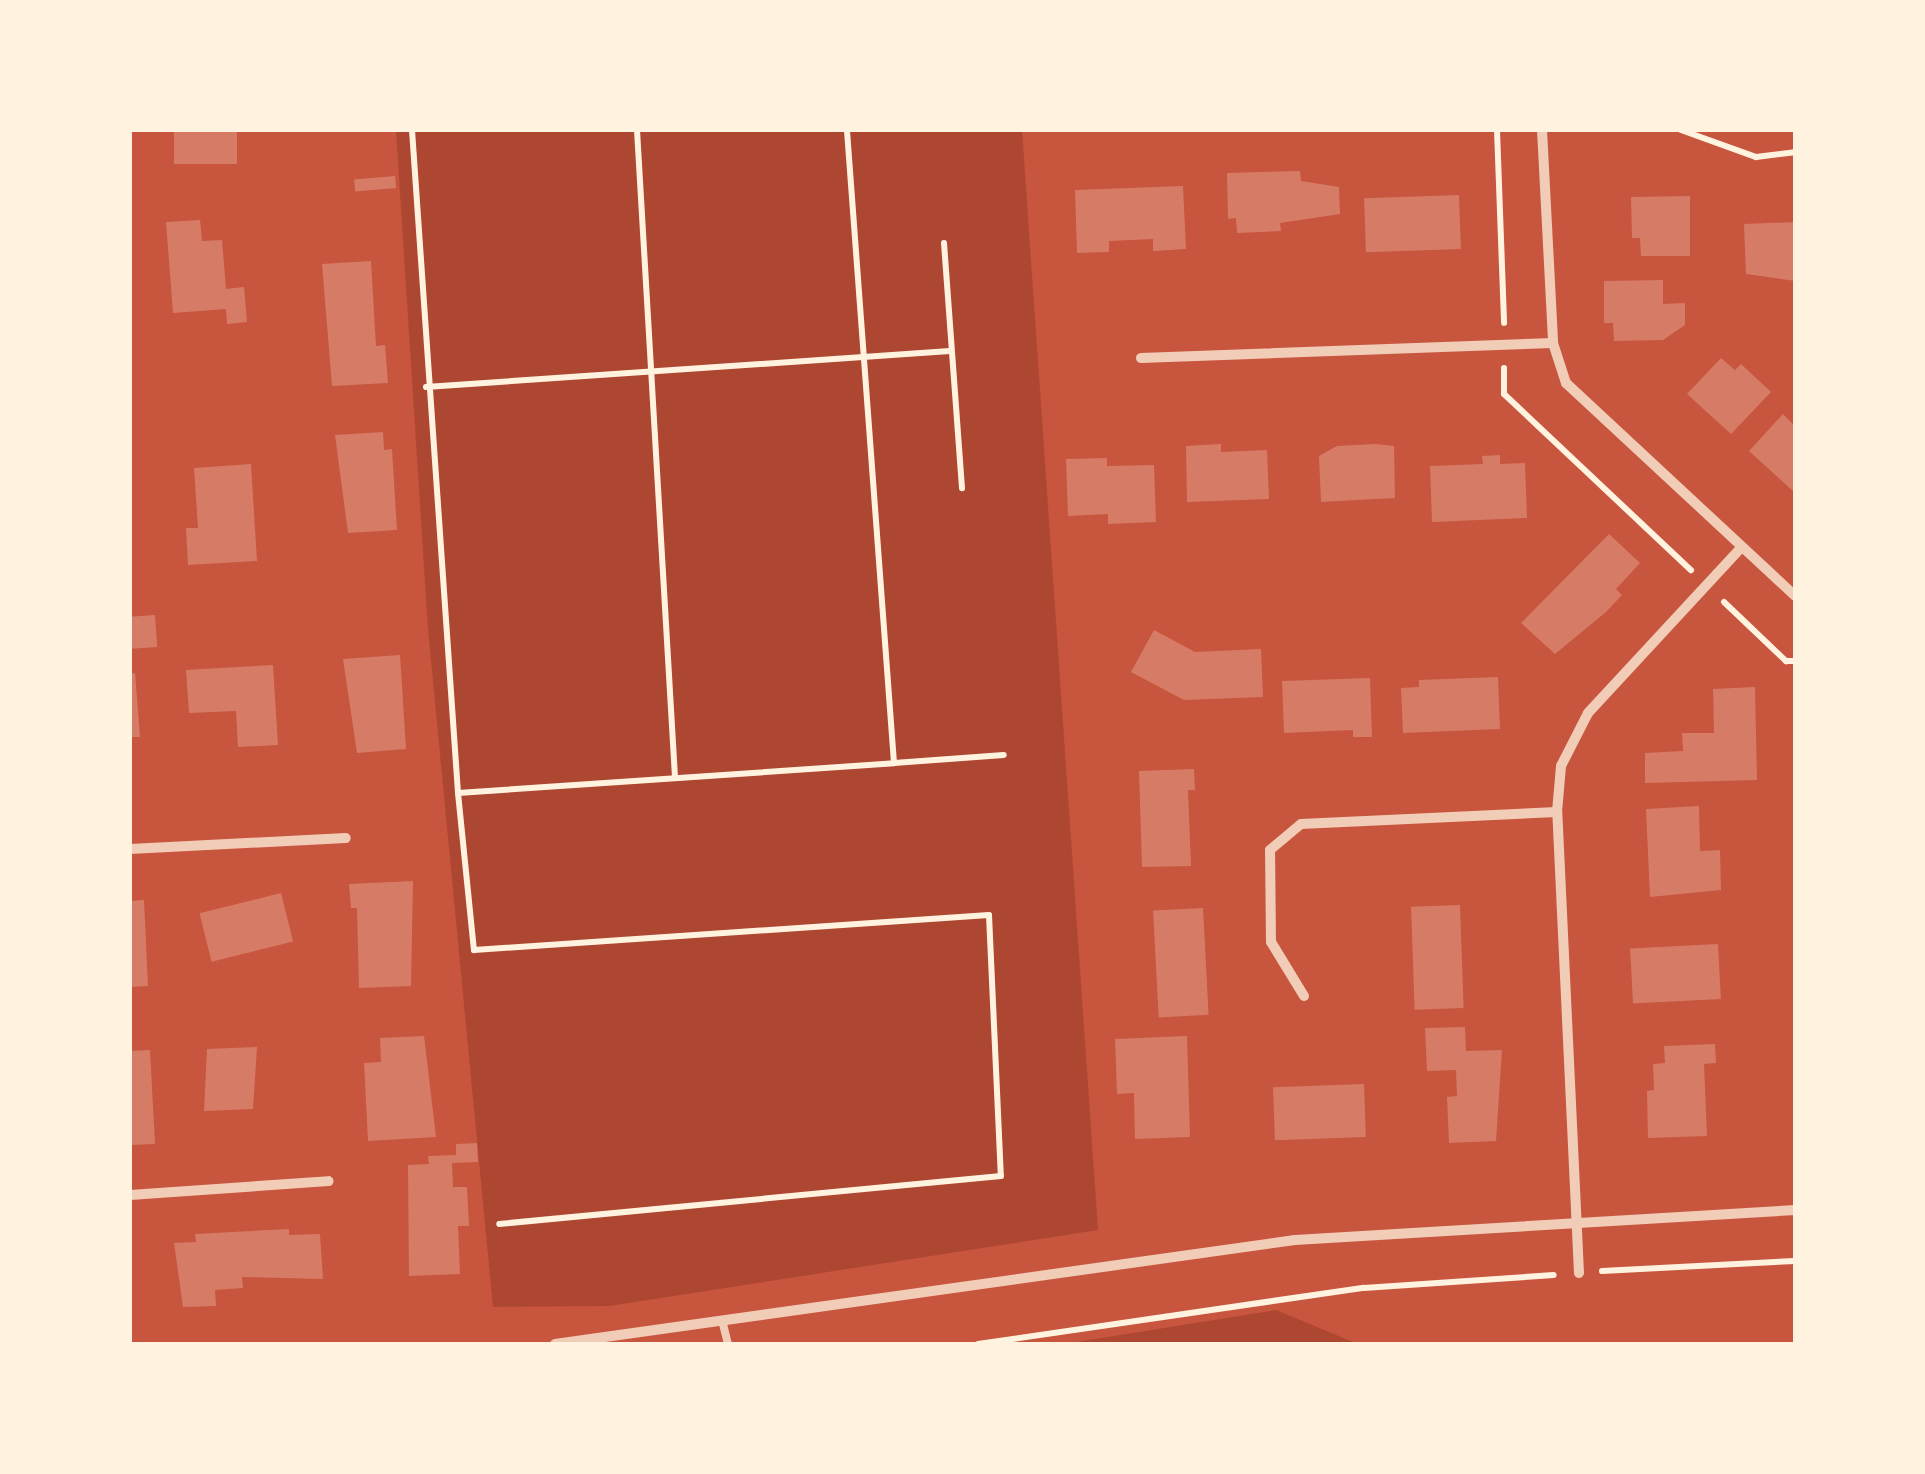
<!DOCTYPE html>
<style>
body{margin:0}
#map{position:relative;width:1925px;height:1474px;overflow:hidden;background:#c8553d;font-family:"Noto Sans",sans-serif}
div>[style]{position:absolute}
[style*='--x']{left:calc(var(--x)*1px);top:calc(var(--y)*1px);width:calc(var(--w)*1px);rotate:calc(var(--a)*1deg)}
.green>*{inset:0;background:#ae4732}
.building>*{inset:0;background:#d67c66;transform-origin:0 0}
.path>*{height:6px;margin:-3px;padding:0 3px;transform-origin:3px;border-radius:3px;background:#fff3e0}
.service>*{height:8px;margin:-4px;padding:0 4px;transform-origin:4px;border-radius:4px;background:#f1ccb7}
.minor>*{height:10px;margin:-5px;padding:0 5px;transform-origin:5px;border-radius:5px;background:#f1ccb7}
span{translate:-50% -50%;white-space:nowrap;text-align:center;line-height:1.15;-webkit-text-stroke:8px #fff3e0;paint-order:stroke}
.frame{position:absolute;inset:0;border:132px solid #fff3e0;pointer-events:none}
</style>
<div id="map">
<div class="green">
<i style="clip-path:polygon(396px 130px,1022px 130px,1098px 1230px,609px 1306px,493px 1307px,428px 629px)"></i>
<i style="clip-path:polygon(1276px 1310px,1358px 1344px,1064px 1344px)"></i>
</div>
<div class="building">
<i style="left:174px;top:130px;width:63px;height:34px"></i>
<i style="clip-path:polygon(1300px 171px,1301px 181px,1339px 187px,1340px 214px,1280px 223px,1281px 231px,1237px 233px,1236px 218px,1228px 219px,1227px 173px)"></i>
<i style="left:395px;top:176px;width:12px;height:41px;rotate:85deg"></i>
<i style="clip-path:polygon(1183px 186px,1186px 249px,1153px 251px,1153px 239px,1109px 241px,1109px 252px,1077px 253px,1075px 190px)"></i>
<i style="left:1459px;top:195px;width:54px;height:95px;rotate:88deg"></i>
<i style="clip-path:polygon(1690px 196px,1690px 256px,1641px 256px,1640px 238px,1632px 238px,1631px 197px)"></i>
<i style="clip-path:polygon(200px 220px,202px 241px,222px 240px,226px 289px,244px 287px,247px 322px,227px 324px,226px 309px,173px 313px,166px 222px)"></i>
<i style="clip-path:polygon(1795px 222px,1795px 281px,1746px 274px,1744px 224px)"></i>
<i style="clip-path:polygon(371px 261px,376px 346px,385px 345px,388px 383px,332px 386px,322px 264px)"></i>
<i style="clip-path:polygon(1663px 280px,1663px 304px,1685px 303px,1685px 325px,1663px 340px,1614px 341px,1613px 323px,1604px 323px,1604px 281px)"></i>
<i style="clip-path:polygon(1721px 358px,1735px 370px,1741px 364px,1771px 392px,1731px 434px,1687px 394px)"></i>
<i style="clip-path:polygon(1783px 414px,1795px 426px,1793px 491px,1749px 451px)"></i>
<i style="clip-path:polygon(383px 432px,384px 450px,392px 449px,397px 530px,348px 533px,335px 435px)"></i>
<i style="clip-path:polygon(1221px 444px,1221px 452px,1267px 450px,1269px 499px,1187px 502px,1186px 446px)"></i>
<i style="clip-path:polygon(1375px 444px,1394px 446px,1395px 498px,1321px 502px,1319px 456px,1337px 446px)"></i>
<i style="clip-path:polygon(1500px 455px,1500px 464px,1525px 463px,1527px 518px,1432px 522px,1430px 466px,1483px 464px,1482px 456px)"></i>
<i style="clip-path:polygon(1107px 458px,1107px 466px,1154px 465px,1156px 522px,1108px 524px,1108px 514px,1068px 516px,1066px 459px)"></i>
<i style="clip-path:polygon(251px 464px,257px 561px,188px 565px,186px 528px,198px 528px,194px 468px)"></i>
<i style="clip-path:polygon(1609px 534px,1640px 563px,1616px 589px,1622px 595px,1606px 612px,1555px 654px,1521px 623px)"></i>
<i style="left:155px;top:615px;width:32px;height:25px;rotate:86deg"></i>
<i style="clip-path:polygon(1154px 630px,1195px 652px,1261px 649px,1263px 697px,1184px 700px,1131px 672px)"></i>
<i style="clip-path:polygon(400px 655px,406px 749px,357px 753px,343px 659px)"></i>
<i style="clip-path:polygon(273px 665px,278px 745px,238px 747px,236px 711px,189px 713px,186px 670px)"></i>
<i style="clip-path:polygon(135px 673px,140px 737px,130px 737px,130px 674px)"></i>
<i style="clip-path:polygon(1498px 677px,1500px 729px,1403px 733px,1401px 688px,1419px 687px,1419px 680px)"></i>
<i style="clip-path:polygon(1370px 678px,1372px 737px,1353px 737px,1353px 730px,1284px 733px,1282px 681px)"></i>
<i style="clip-path:polygon(1755px 687px,1757px 780px,1645px 783px,1645px 753px,1683px 751px,1682px 733px,1714px 733px,1713px 689px)"></i>
<i style="clip-path:polygon(1194px 769px,1195px 790px,1188px 790px,1191px 866px,1142px 867px,1139px 771px)"></i>
<i style="clip-path:polygon(1699px 806px,1700px 851px,1720px 850px,1721px 890px,1650px 897px,1646px 809px)"></i>
<i style="clip-path:polygon(413px 881px,411px 986px,359px 988px,357px 908px,351px 908px,349px 884px)"></i>
<i style="left:281px;top:893px;width:50px;height:84px;rotate:76deg"></i>
<i style="clip-path:polygon(144px 900px,148px 986px,130px 987px,130px 901px)"></i>
<i style="left:1460px;top:905px;width:103px;height:49px;rotate:88deg"></i>
<i style="left:1203px;top:908px;width:107px;height:50px;rotate:87deg"></i>
<i style="left:1718px;top:944px;width:55px;height:88px;rotate:87deg"></i>
<i style="clip-path:polygon(1465px 1027px,1466px 1051px,1502px 1050px,1496px 1141px,1449px 1143px,1447px 1097px,1457px 1096px,1456px 1070px,1427px 1071px,1425px 1028px)"></i>
<i style="clip-path:polygon(424px 1036px,436px 1137px,368px 1141px,364px 1063px,381px 1062px,380px 1038px)"></i>
<i style="clip-path:polygon(1187px 1036px,1190px 1137px,1135px 1139px,1134px 1093px,1117px 1094px,1115px 1039px)"></i>
<i style="clip-path:polygon(1715px 1044px,1716px 1063px,1704px 1064px,1707px 1136px,1648px 1138px,1647px 1091px,1654px 1090px,1653px 1064px,1665px 1063px,1664px 1046px)"></i>
<i style="clip-path:polygon(257px 1047px,253px 1109px,204px 1111px,207px 1049px)"></i>
<i style="clip-path:polygon(150px 1050px,155px 1144px,130px 1145px,130px 1051px)"></i>
<i style="left:1364px;top:1084px;width:53px;height:91px;rotate:88deg"></i>
<i style="clip-path:polygon(477px 1143px,478px 1162px,452px 1163px,453px 1187px,467px 1187px,469px 1226px,458px 1226px,460px 1274px,409px 1276px,408px 1165px,429px 1164px,428px 1156px,456px 1155px,456px 1144px)"></i>
<i style="clip-path:polygon(289px 1229px,289px 1235px,320px 1234px,323px 1279px,242px 1277px,243px 1288px,215px 1290px,216px 1306px,183px 1307px,174px 1243px,196px 1242px,195px 1234px)"></i>
</div>
<div class="path">
<i style="--x:412;--y:130;--w:665;--a:86.03"></i>
<i style="--x:458;--y:793;--w:437;--a:-3.9"></i>
<i style="--x:894;--y:763;--w:635;--a:-94.25"></i>
<i style="--x:637;--y:130;--w:649;--a:86.64"></i>
<i style="--x:1497;--y:130;--w:193;--a:87.9"></i>
<i style="--x:1681;--y:130;--w:80;--a:19.8"></i>
<i style="--x:1756;--y:157;--w:39;--a:-7"></i>
<i style="--x:944;--y:243;--w:246;--a:85.8"></i>
<i style="--x:1504;--y:368;--w:26;--a:90"></i>
<i style="--x:1504;--y:394;--w:257;--a:43.3"></i>
<i style="--x:426;--y:387;--w:525;--a:-3.93"></i>
<i style="--x:1724;--y:602;--w:86;--a:43.6"></i>
<i style="--x:1786;--y:661;--w:9;--a:0"></i>
<i style="--x:894;--y:763;--w:110;--a:-4.2"></i>
<i style="--x:458;--y:793;--w:158;--a:84.2"></i>
<i style="--x:474;--y:950;--w:516;--a:-3.89"></i>
<i style="--x:989;--y:915;--w:261;--a:87.4"></i>
<i style="--x:1001;--y:1176;--w:504;--a:174.54"></i>
<i style="--x:1602;--y:1271;--w:193;--a:-3"></i>
<i style="--x:978;--y:1344;--w:390;--a:-8.3"></i>
<i style="--x:1364;--y:1288;--w:190;--a:-3.9"></i>
</div>
<div class="service">
<i style="--x:723;--y:1324;--w:21;--a:76"></i>
</div>
<div class="minor">
<i style="--x:1542;--y:130;--w:213;--a:87"></i>
<i style="--x:1553;--y:343;--w:42;--a:72"></i>
<i style="--x:1566;--y:383;--w:313;--a:42.9"></i>
<i style="--x:1141;--y:358;--w:412;--a:-2.1"></i>
<i style="--x:130;--y:849;--w:216;--a:-2.9"></i>
<i style="--x:1304;--y:996;--w:63;--a:-121.4"></i>
<i style="--x:1271;--y:942;--w:92;--a:-90.6"></i>
<i style="--x:1270;--y:850;--w:40;--a:-40"></i>
<i style="--x:1301;--y:824;--w:256;--a:-2.7"></i>
<i style="--x:130;--y:1195;--w:199;--a:-4"></i>
<i style="--x:1579;--y:1273;--w:462;--a:-92.7"></i>
<i style="--x:1557;--y:812;--w:46;--a:-85"></i>
<i style="--x:1561;--y:766;--w:59;--a:-63"></i>
<i style="--x:1588;--y:713;--w:222;--a:-47.2"></i>
<i style="--x:555;--y:1344;--w:747;--a:-8"></i>
<i style="--x:1295;--y:1240;--w:501;--a:-3.43"></i>
</div>
<div class="frame"></div>
</div>
